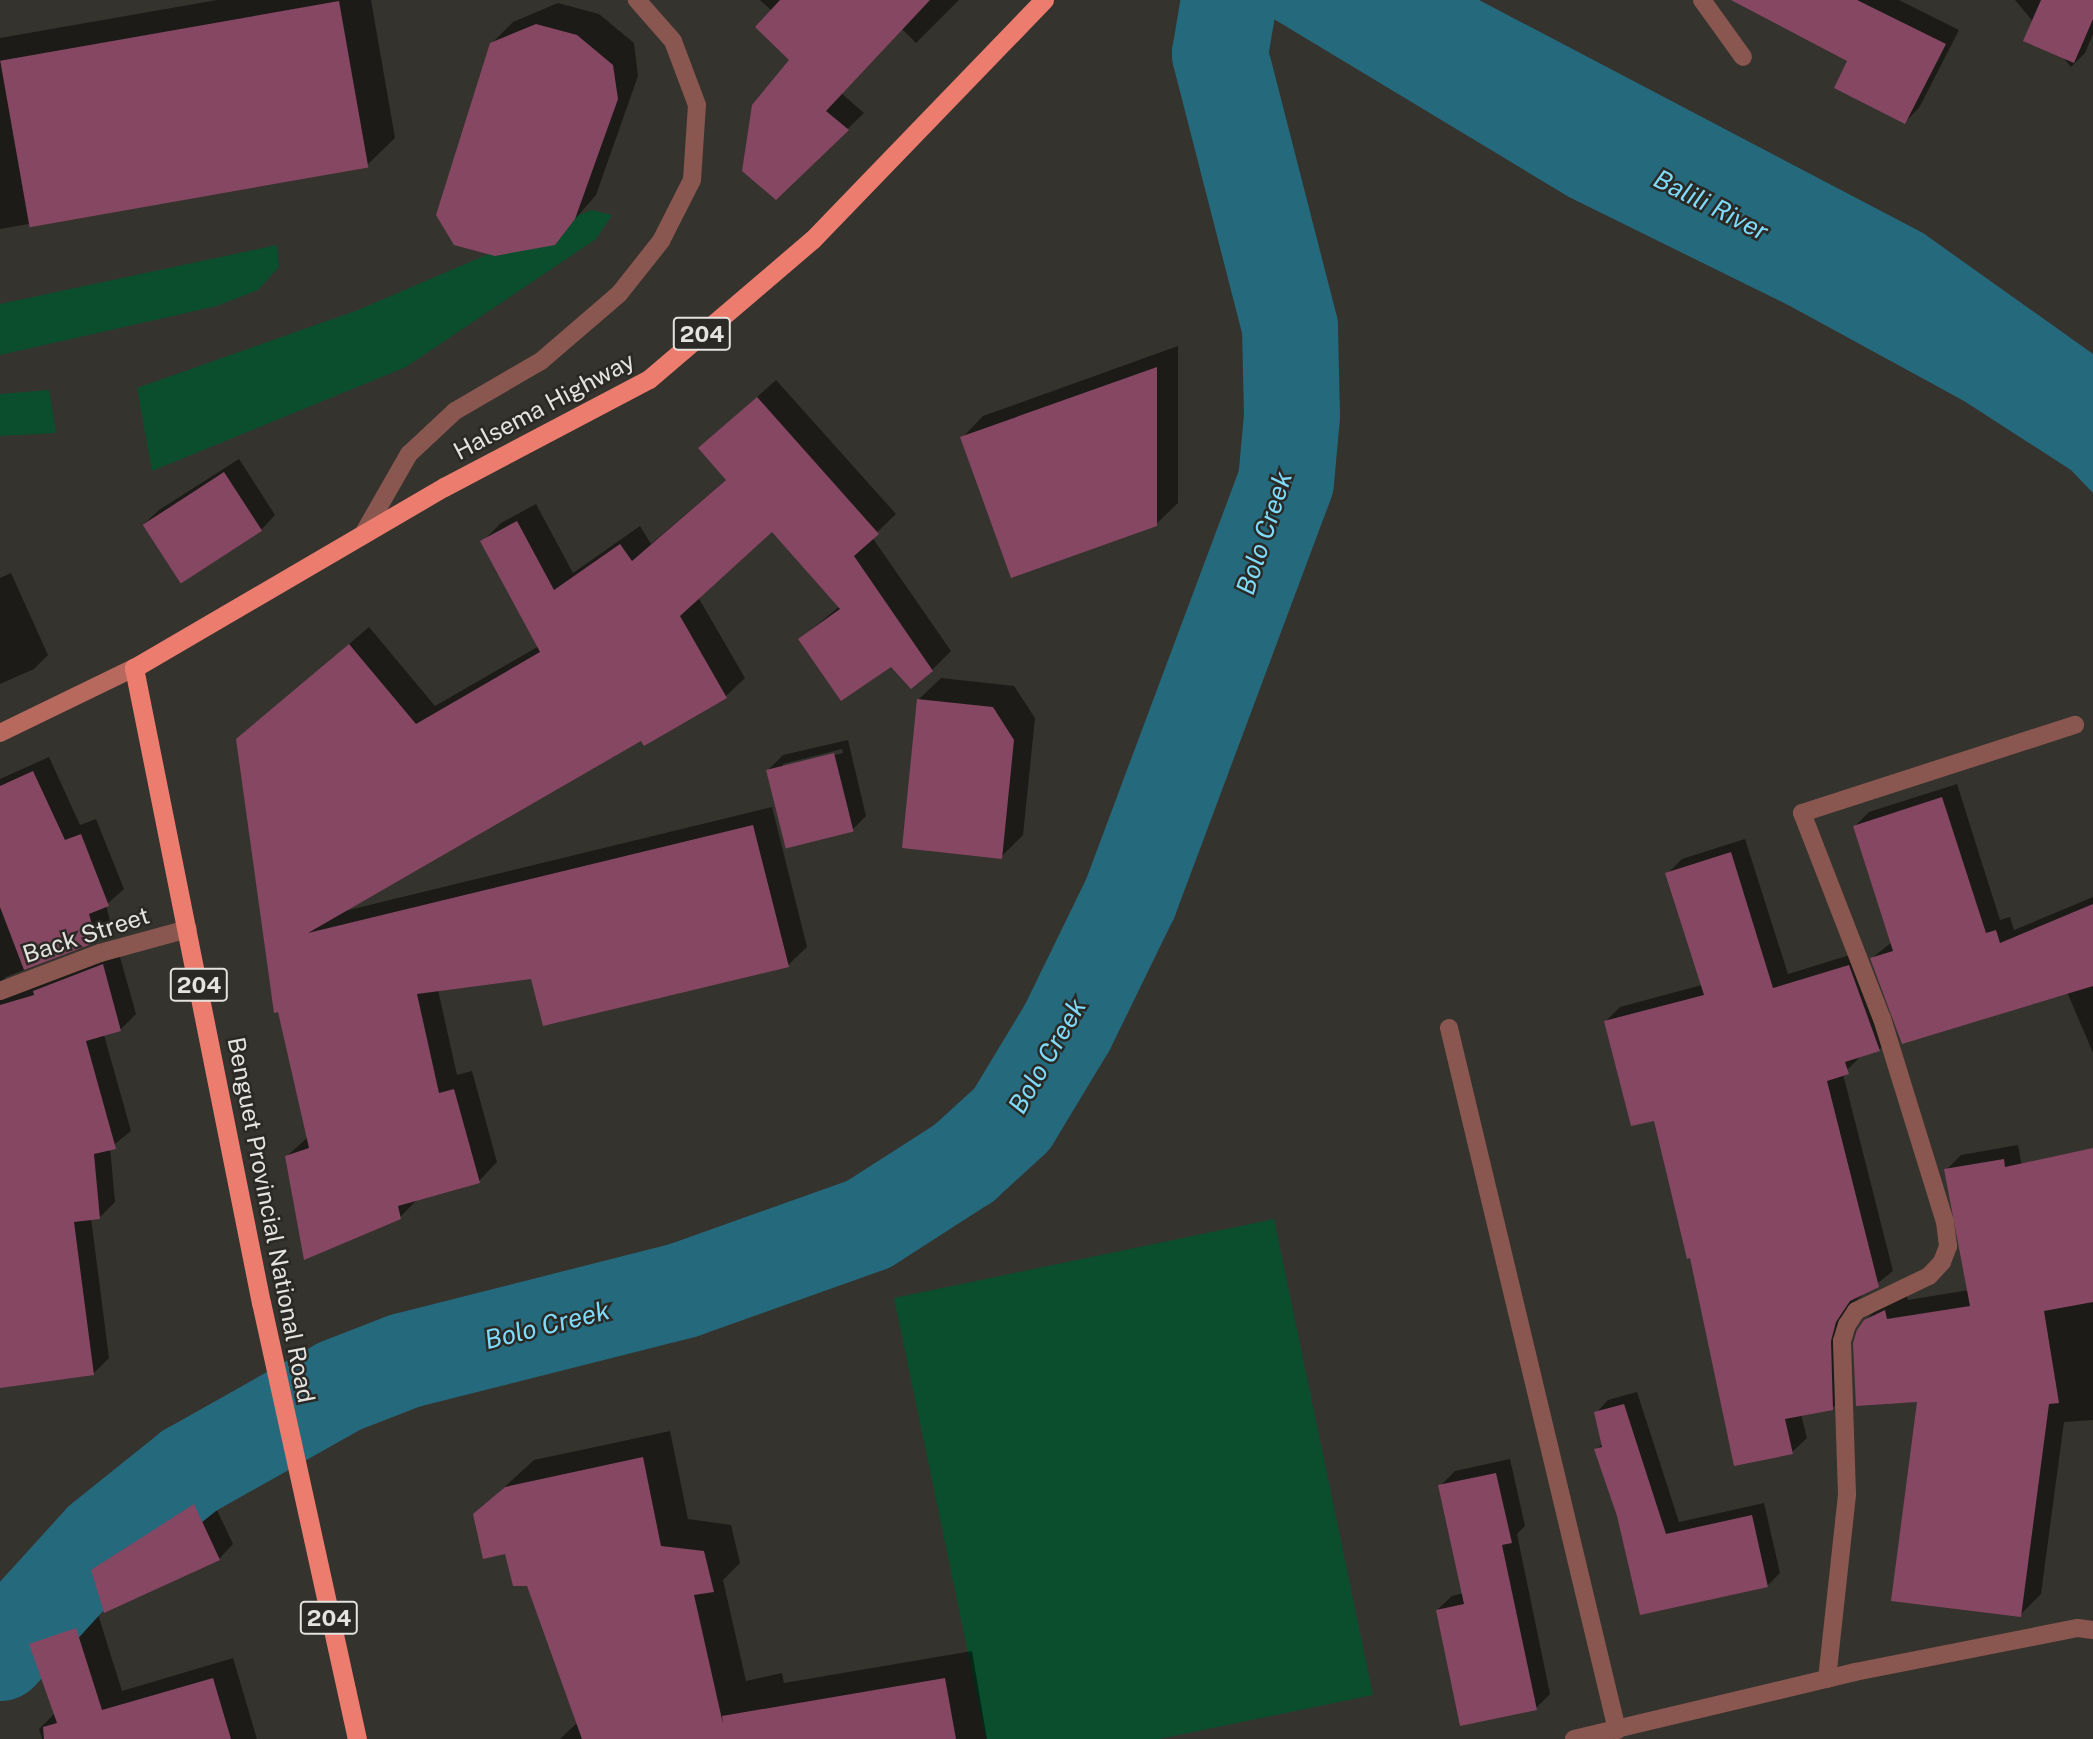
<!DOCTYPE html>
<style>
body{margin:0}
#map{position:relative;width:2093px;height:1739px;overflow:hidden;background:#35332e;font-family:"Public Sans",sans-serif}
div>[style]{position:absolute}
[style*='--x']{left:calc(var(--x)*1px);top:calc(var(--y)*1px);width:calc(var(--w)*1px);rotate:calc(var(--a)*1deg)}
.green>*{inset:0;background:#0b4e2e}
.water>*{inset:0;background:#25697d}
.shadow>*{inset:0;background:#0007}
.river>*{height:96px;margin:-48px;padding:0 48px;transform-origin:48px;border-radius:48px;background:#25697d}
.building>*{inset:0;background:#864763;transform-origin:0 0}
.minor>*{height:18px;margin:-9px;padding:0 9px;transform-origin:9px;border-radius:9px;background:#89574f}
.tertiary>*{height:18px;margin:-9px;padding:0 9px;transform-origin:9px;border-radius:9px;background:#89574f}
.secondary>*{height:18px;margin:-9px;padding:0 9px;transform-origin:9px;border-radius:9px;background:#b8695e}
.trunk>*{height:19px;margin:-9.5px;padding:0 9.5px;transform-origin:9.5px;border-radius:9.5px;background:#ec7c6e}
span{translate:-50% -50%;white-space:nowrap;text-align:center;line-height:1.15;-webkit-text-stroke:5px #2b2925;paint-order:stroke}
.shield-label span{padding:2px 5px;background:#2b2925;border:2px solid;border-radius:5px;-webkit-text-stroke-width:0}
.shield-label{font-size:23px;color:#e4e3e0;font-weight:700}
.street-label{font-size:24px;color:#e4e3e0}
.water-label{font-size:26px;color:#7fdbfa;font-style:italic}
</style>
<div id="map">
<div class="green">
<i style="clip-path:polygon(591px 210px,612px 215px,596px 239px,406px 367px,152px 471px,137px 388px,358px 310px)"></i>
<i style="clip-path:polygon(277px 245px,279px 267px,258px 290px,217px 306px,0 355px,0 304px)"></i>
<i style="clip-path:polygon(49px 390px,56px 433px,0 436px,0 394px)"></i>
<i style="clip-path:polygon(1274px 1219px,1373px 1695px,1159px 1739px,986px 1739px,894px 1298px)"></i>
</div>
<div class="water">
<i style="clip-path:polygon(1242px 0,1479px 0,1923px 233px,2093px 354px,2093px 493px,2071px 470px,1964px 401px,1790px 306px,1569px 197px)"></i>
</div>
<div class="shadow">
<i style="clip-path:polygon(217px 0,371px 0,395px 138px,367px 165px,0 229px,0 38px)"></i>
<i style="clip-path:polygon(760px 0,959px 0,916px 43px,902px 29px,841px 93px,864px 113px,776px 198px,792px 60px,772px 11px)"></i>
<i style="clip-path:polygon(1788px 0,1899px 0,1959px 30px,1919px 108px,1905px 122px)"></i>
<i style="clip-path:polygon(2015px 0,2093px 0,2093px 34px,2085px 53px,2071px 67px)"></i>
<i style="clip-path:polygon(558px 3px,599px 14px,634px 43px,638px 76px,596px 195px,554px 243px,491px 44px,513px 22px)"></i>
<i style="clip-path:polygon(1178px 346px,1178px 503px,1156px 524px,962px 438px,983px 416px)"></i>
<i style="clip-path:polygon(776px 380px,896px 514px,872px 537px,951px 651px,932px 670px,892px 665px,800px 639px,840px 606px,772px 530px,698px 597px,745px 678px,726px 696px,644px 744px,641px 738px,345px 911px,772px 807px,807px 947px,788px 965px,532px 977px,438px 990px,457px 1075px,472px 1071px,497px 1162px,479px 1181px,419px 1198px,400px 1217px,287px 1156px,308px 1137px,238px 739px,369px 627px,435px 706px,539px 646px,483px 541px,501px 523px,536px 504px,573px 573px,640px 526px,651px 544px,727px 479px,700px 448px)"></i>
<i style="clip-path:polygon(239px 459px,275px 515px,261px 530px,144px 524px,159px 510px)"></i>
<i style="clip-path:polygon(11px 573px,48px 655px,34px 669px,0 684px,0 578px)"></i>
<i style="clip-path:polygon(941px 678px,1014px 686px,1035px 718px,1023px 835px,1001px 857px,919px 699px)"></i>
<i style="clip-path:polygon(evenodd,848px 740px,866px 816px,852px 830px,768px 770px,783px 755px,848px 740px,842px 749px,843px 753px,783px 767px,783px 764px,842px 749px)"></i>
<i style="clip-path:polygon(49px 757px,80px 825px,96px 819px,124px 889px,106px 905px,111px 925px,96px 941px,4px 978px,21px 987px,118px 950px,136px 1014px,120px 1030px,104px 1035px,131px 1131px,110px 1148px,115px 1202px,99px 1218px,91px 1218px,109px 1358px,94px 1373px,0 1353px,0 779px)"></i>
<i style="clip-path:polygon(1957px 784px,2000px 920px,2010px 917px,2014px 930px,2093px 897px,2093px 1053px,2067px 992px,1872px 958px,1892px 942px,1855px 826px,1869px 812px)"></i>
<i style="clip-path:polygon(1745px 839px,1788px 974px,1863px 951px,1894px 1035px,1879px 1050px,1862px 1055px,1843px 1074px,1893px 1271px,1850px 1305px,1847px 1394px,1832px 1408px,1801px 1414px,1807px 1438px,1792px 1452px,1692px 1256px,1655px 1119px,1606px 1021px,1620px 1007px,1702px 985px,1667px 874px,1682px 859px)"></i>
<i style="clip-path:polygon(2018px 1145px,2025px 1184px,1946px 1170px,1961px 1155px)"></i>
<i style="clip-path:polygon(2093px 1223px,2093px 1420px,2064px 1422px,2041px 1594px,2020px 1615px,1919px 1400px,1865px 1321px,1887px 1299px,1905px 1291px,1908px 1300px,1969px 1290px)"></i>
<i style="clip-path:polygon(1637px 1392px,1679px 1522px,1764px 1503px,1780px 1573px,1767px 1586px,1619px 1515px,1596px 1450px,1603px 1443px,1596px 1413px,1608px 1400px)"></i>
<i style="clip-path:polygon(670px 1431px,688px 1519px,731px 1525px,740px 1563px,723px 1580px,746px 1681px,782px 1673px,784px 1683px,972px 1651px,987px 1739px,560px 1739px,578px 1722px,528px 1585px,475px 1514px,534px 1460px)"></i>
<i style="clip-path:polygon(1510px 1459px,1525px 1526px,1517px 1534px,1550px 1694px,1536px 1708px,1437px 1610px,1452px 1596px,1464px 1593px,1440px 1486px,1455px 1471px)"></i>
<i style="clip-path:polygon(208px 1491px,233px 1544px,219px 1559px,93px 1571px,108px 1556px)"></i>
<i style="clip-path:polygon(96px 1608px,122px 1691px,233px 1658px,257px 1739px,42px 1739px,39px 1729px,55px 1713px,31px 1644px,51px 1624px)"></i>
</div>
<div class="river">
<i style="--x:0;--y:1653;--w:151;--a:-47.7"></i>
<i style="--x:102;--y:1541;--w:112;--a:-38.8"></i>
<i style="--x:189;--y:1471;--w:173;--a:-29.4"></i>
<i style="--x:340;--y:1386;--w:69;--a:-21.3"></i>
<i style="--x:404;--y:1361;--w:289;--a:-14.2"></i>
<i style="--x:684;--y:1290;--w:196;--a:-19.6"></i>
<i style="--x:869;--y:1224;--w:113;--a:-32.7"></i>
<i style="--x:964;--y:1163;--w:65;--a:-42.5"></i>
<i style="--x:1012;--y:1119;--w:106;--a:-58.9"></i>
<i style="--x:1067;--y:1028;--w:144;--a:-64"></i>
<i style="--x:1130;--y:899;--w:445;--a:-69.5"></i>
<i style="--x:1286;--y:482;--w:66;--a:-84.8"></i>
<i style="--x:1292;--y:416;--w:89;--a:-91.3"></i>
<i style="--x:1290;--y:327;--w:282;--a:-104.4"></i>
<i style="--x:1220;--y:54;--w:55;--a:-80.5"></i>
</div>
<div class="building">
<i style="clip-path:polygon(780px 0,930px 0,826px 111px,849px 130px,776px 200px,742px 171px,752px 105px,789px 60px,755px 27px)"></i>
<i style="clip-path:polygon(1731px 0,1857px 0,1946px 44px,1905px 124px,1834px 88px,1847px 61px)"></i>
<i style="clip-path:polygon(2041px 0,2093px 0,2093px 19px,2074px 63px,2023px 41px)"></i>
<i style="left:339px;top:1px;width:169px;height:344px;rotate:80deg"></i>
<i style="clip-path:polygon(536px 24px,577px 35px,613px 65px,618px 99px,575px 219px,555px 245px,495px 256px,454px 245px,436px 215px,490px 43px)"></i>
<i style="clip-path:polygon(1157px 367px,1157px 526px,1011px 578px,960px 437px)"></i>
<i style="clip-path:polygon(757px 397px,879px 534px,854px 556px,933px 671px,911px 689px,891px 667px,841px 701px,798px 639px,840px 609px,772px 532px,680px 616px,727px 698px,644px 746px,641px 741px,308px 933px,753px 825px,789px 967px,543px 1026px,531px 979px,417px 994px,439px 1093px,454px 1089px,480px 1183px,398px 1206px,401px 1219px,304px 1260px,285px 1156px,309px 1148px,278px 1012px,274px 1013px,236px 739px,349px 644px,416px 724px,540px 652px,480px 541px,517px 521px,554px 590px,620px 544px,632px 561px,726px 480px,698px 448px)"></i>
<i style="left:224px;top:472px;width:70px;height:97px;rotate:57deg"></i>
<i style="clip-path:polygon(917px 699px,993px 707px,1014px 740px,1002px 859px,902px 848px)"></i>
<i style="left:834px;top:753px;width:81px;height:70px;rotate:76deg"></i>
<i style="clip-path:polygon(33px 771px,65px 840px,81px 834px,109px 906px,89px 914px,97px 942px,24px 970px,0 907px,0 786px)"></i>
<i style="clip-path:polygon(1942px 797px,1986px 933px,1996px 930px,2000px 943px,2093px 904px,2093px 986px,1902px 1044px,1870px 958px,1893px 951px,1853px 826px)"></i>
<i style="clip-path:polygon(1731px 852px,1773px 988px,1849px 965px,1880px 1051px,1845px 1062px,1849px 1074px,1827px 1081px,1879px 1287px,1850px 1301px,1836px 1322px,1831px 1341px,1833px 1410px,1785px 1419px,1793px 1454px,1734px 1466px,1690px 1258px,1687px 1259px,1654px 1121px,1631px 1126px,1604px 1021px,1704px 995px,1665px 873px)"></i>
<i style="clip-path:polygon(103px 964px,121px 1031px,86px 1041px,116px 1149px,94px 1154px,100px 1219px,74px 1222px,94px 1375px,0 1388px,0 1005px,34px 995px,33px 991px)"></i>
<i style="clip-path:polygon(2093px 1148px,2093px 1302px,2044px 1311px,2059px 1403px,2049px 1404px,2021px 1617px,1891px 1601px,1917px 1402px,1856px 1406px,1853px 1343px,1857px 1330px,1864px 1320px,1885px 1310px,1887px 1319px,1970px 1306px,1944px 1169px,2004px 1159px,2005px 1167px)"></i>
<i style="clip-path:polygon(1624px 1404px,1666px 1534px,1752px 1515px,1768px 1587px,1640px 1615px,1617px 1516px,1594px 1449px,1602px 1447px,1594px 1412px)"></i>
<i style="clip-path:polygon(643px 1457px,661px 1546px,704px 1551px,714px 1592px,694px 1595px,723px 1724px,722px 1716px,945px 1678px,956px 1739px,582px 1739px,527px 1586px,513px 1586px,505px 1554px,483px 1559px,473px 1514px,505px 1487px)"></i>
<i style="clip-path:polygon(1496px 1473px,1512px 1543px,1502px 1545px,1537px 1710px,1460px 1726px,1436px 1610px,1464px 1604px,1438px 1485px)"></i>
<i style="clip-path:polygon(194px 1504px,220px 1560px,104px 1613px,91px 1570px)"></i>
<i style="clip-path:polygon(76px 1628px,102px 1710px,213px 1678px,231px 1739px,44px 1739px,43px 1727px,57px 1723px,29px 1644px)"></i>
</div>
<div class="minor">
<i style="--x:1702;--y:0;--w:70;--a:54.3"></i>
<i style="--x:0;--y:991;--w:107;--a:-20.8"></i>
<i style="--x:100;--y:953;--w:91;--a:-15.3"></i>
<i style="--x:1449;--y:1028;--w:722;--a:76.54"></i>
<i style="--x:1827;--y:1679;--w:186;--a:-83.8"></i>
<i style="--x:1847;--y:1494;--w:153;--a:-91.9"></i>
<i style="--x:1842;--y:1341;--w:17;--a:-73"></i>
<i style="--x:1847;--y:1325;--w:17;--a:-57"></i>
<i style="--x:1856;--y:1311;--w:81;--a:-25.6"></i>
<i style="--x:1929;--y:1276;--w:19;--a:-47"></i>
<i style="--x:1942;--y:1262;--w:17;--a:-69"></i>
<i style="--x:1948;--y:1246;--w:24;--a:-97"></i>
<i style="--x:1945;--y:1222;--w:213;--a:-107.2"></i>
<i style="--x:1882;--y:1019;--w:221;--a:-111.2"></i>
<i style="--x:1802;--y:813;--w:287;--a:-17.9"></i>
<i style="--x:1574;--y:1739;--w:289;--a:-13.4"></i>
<i style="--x:1855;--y:1672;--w:227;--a:-11.2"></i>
<i style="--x:2078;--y:1628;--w:15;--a:8"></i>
</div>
<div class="tertiary">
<i style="--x:362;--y:536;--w:95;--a:-60.2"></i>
<i style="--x:409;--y:454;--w:63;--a:-43.1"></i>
<i style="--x:455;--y:411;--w:99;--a:-30.2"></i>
<i style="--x:541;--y:361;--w:103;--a:-40.7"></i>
<i style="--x:619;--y:294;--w:68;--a:-51.6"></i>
<i style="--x:661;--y:241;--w:68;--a:-63.1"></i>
<i style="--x:692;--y:180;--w:75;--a:-86.2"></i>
<i style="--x:697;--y:105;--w:68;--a:-110.6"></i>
<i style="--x:673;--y:41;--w:55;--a:-131.3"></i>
</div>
<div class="secondary">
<i style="--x:0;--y:733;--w:149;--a:-25.9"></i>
</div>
<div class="trunk">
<i style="--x:357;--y:1739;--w:446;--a:-102.4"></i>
<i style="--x:261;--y:1303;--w:648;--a:-101.31"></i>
<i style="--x:134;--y:668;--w:359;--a:-30.3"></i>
<i style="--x:444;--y:487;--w:232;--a:-27.8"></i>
<i style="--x:649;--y:379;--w:214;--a:-40.5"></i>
<i style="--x:812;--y:240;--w:334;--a:-46"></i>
</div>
<div class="shield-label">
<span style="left:702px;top:334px">204</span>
<span style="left:199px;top:985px">204</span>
<span style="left:329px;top:1618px">204</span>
</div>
<div class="street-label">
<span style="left:544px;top:406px;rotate:-28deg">Halsema Highway</span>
<span style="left:86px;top:935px;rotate:-18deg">Back Street</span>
<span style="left:271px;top:1220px;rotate:79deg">Benguet Provincial National Road</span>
</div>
<div class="water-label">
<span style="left:1711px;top:205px;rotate:27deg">Balili River</span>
<span style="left:1264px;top:533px;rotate:-72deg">Bolo Creek</span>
<span style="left:1047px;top:1056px;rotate:-60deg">Bolo Creek</span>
<span style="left:547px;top:1325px;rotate:-14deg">Bolo Creek</span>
</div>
</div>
